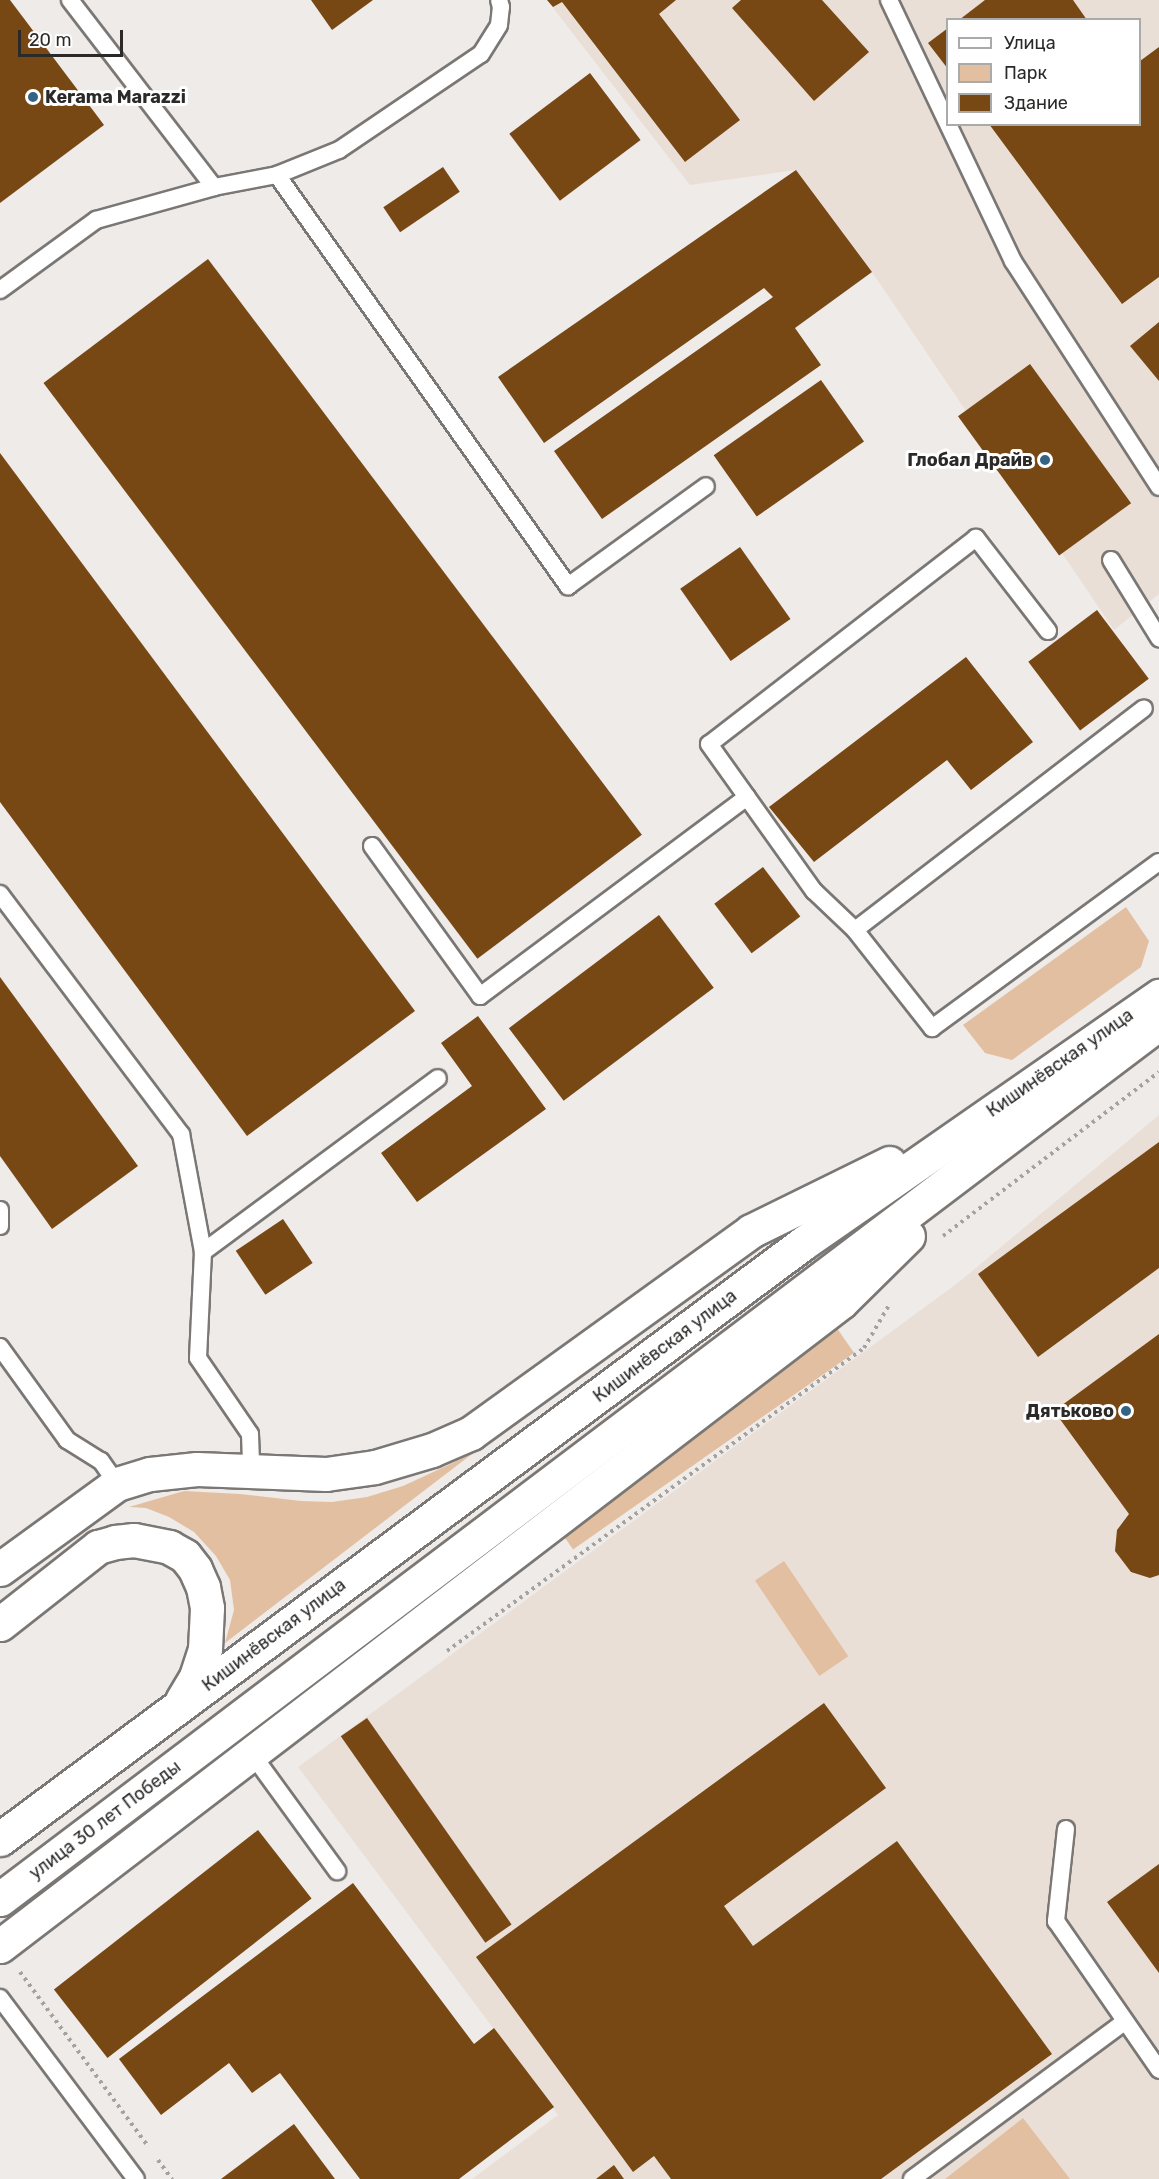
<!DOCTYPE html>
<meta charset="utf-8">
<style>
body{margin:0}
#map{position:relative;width:1159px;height:2179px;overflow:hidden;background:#efebe9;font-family:Rubik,sans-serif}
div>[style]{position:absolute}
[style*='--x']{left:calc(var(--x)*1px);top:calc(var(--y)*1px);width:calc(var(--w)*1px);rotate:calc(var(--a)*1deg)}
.built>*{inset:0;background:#e9dfd7}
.green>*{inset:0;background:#e3bfa1;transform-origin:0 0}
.building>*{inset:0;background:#774714;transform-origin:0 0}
.path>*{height:4px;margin-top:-2px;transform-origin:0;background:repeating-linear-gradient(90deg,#a4a19f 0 3px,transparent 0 7.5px)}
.roads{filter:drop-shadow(2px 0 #7a7774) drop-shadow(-2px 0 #7a7774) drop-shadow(0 2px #7a7774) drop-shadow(0 -2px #7a7774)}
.service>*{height:16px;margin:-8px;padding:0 8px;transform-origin:8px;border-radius:8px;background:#fff}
.tertiary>*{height:33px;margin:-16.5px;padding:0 16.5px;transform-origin:16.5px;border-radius:16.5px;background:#fff}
.dots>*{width:16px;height:16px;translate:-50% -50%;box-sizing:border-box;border:3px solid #fff;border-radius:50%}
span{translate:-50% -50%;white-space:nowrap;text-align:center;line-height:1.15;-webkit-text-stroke:6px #fff;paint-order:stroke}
.poi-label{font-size:18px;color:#2b2a29;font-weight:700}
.left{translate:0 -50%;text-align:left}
.right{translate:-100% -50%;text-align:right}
.street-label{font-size:18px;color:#2b2a29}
.legend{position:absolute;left:946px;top:18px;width:195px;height:108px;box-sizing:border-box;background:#fff;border:2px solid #aaaaa9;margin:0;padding:8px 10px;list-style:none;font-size:18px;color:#2b2a29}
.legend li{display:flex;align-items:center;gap:12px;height:30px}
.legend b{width:30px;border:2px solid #aaaaa9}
.scale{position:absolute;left:18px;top:30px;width:105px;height:27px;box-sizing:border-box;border:3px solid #2b2a29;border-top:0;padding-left:8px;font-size:18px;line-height:21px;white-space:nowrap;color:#2b2a29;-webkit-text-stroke:4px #fff;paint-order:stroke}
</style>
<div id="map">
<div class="built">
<i style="clip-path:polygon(evenodd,547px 0,1159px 0,1159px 594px,1114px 630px,872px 272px,796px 170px,690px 185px,547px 0,948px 20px,1140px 20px,1140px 124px,948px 124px,948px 20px)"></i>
<i style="clip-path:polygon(1159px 1115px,1159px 2179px,472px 2179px,558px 2115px,298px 1767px,959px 1282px)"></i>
</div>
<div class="green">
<i style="clip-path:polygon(1126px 907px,1149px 941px,1141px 967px,1012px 1060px,985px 1053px,963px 1025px)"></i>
<i style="left:834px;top:1324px;width:35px;height:343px;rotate:55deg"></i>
<i style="clip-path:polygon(472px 1454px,225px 1643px,234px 1610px,230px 1580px,216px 1556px,194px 1532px,169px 1517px,146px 1508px,129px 1507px,184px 1491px,240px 1494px,301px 1501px,332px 1502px,367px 1497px,403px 1486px)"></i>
<i style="left:784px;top:1561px;width:115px;height:35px;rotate:56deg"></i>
<i style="clip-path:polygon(1023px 2118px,1070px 2179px,945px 2179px)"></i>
</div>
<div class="building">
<i style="clip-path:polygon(0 0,10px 0,104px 125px,0 203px)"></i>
<i style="clip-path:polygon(311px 0,373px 0,332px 30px)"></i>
<i style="clip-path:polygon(547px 0,676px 0,659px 14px,740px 120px,685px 162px,562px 2px,553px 7px)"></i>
<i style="clip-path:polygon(741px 0,822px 0,869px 52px,814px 101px,732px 8px)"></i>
<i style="clip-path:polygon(985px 0,1073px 0,1087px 20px,959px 20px)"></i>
<i style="clip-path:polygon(948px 28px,948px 69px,928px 43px)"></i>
<i style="clip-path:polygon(1159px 47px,1159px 277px,1122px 304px,989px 124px,1140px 124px,1140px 61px)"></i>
<i style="left:590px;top:73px;width:84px;height:101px;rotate:53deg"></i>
<i style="left:443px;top:167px;width:30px;height:72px;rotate:56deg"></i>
<i style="clip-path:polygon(796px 170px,872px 272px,795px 328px,821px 365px,602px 519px,554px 451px,773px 297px,764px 288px,544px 443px,498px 377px)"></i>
<i style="left:208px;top:259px;width:721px;height:206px;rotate:53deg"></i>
<i style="clip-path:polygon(1159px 322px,1159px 381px,1130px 346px)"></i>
<i style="left:1030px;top:364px;width:172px;height:89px;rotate:54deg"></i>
<i style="left:821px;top:380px;width:75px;height:131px;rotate:55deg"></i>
<i style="clip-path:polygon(0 453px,415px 1011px,247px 1136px,0 802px)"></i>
<i style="left:740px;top:547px;width:88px;height:73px;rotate:55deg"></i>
<i style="left:1097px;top:610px;width:86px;height:86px;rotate:53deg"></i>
<i style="clip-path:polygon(966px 657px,1033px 742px,971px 790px,947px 760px,814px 862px,769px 807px)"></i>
<i style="left:763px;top:867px;width:62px;height:61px;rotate:53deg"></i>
<i style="left:659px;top:915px;width:91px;height:188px;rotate:53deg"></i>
<i style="clip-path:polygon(0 977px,138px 1166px,52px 1229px,0 1156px)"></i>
<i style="clip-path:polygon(478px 1016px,546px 1109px,417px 1202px,381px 1153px,472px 1086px,441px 1043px)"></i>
<i style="clip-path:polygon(1159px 1142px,1159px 1268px,1038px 1357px,978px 1274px)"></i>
<i style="left:283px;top:1219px;width:53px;height:57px;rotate:56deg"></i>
<i style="clip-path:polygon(1159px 1334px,1159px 1575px,1150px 1578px,1131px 1572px,1115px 1551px,1117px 1530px,1129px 1514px,1054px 1411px)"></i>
<i style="clip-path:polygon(824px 1703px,886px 1788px,724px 1906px,753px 1946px,897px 1841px,1052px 2054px,881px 2179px,671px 2179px,654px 2156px,633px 2172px,476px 1957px)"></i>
<i style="left:367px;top:1718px;width:252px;height:32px;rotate:55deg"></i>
<i style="left:258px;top:1830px;width:87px;height:259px;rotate:52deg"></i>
<i style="clip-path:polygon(1159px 1864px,1159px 1973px,1107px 1902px)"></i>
<i style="clip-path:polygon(353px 1883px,474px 2044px,494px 2028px,554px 2107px,459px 2179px,360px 2179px,280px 2073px,252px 2093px,229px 2063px,161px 2115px,119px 2059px)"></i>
<i style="clip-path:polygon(294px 2124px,335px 2179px,221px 2179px)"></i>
<i style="clip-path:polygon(614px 2165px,624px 2179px,596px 2179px)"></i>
</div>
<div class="path">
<i style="--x:943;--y:1236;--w:271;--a:-37.2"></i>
<i style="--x:447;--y:1651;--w:515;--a:-36"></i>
<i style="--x:864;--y:1348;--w:48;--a:-59.7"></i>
<i style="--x:20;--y:1972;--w:215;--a:53.7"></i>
<i style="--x:158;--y:2160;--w:24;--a:54"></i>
</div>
<div class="roads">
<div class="service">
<i style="--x:70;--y:0;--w:236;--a:52.4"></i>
<i style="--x:889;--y:0;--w:289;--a:64.6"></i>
<i style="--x:1013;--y:261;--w:269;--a:57.1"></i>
<i style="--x:277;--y:175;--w:504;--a:54.7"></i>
<i style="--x:568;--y:586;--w:170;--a:-35.9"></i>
<i style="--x:0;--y:290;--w:119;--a:-36.1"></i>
<i style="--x:96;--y:220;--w:123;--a:-15.6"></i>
<i style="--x:214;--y:187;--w:64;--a:-10.8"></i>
<i style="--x:277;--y:175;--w:67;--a:-22"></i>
<i style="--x:339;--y:150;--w:171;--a:-34.1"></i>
<i style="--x:481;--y:54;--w:34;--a:-58"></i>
<i style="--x:499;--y:25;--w:18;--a:-84"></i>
<i style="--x:501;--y:7;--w:7;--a:-106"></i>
<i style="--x:1111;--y:560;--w:92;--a:58.4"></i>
<i style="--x:1048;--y:631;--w:118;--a:-127.7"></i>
<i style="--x:976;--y:538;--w:337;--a:142.3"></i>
<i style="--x:709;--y:744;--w:181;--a:54.5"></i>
<i style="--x:814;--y:891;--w:57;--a:43.6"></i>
<i style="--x:855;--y:930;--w:125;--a:51.8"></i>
<i style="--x:932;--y:1028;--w:281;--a:-36.2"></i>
<i style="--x:372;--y:846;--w:185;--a:54.2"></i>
<i style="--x:480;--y:996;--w:333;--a:-36.7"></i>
<i style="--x:0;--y:894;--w:301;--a:53"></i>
<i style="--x:181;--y:1134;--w:120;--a:79.4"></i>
<i style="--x:203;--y:1252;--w:106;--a:92.7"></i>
<i style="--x:198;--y:1358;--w:92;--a:55.6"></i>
<i style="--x:250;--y:1434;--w:36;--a:88"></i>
<i style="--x:855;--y:930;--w:364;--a:-37.5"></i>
<i style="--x:0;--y:1210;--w:16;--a:90"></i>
<i style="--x:203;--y:1252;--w:292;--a:-36.5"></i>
<i style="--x:0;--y:1347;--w:115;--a:54.2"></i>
<i style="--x:67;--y:1440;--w:40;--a:32"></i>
<i style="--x:101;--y:1461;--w:28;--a:55"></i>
<i style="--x:252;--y:1754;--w:145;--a:54"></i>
<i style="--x:1066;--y:1829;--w:93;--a:96.2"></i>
<i style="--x:1056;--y:1921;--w:181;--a:55.3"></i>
<i style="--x:0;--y:1998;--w:226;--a:53.1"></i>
<i style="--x:912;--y:2179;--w:264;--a:-36.5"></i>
</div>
<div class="tertiary">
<i style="--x:0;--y:1569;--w:145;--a:-36"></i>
<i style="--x:117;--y:1484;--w:34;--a:-17"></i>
<i style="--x:150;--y:1474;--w:47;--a:-6.1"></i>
<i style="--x:197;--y:1469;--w:129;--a:2.2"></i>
<i style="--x:326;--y:1474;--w:49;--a:-8.1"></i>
<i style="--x:375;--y:1467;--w:59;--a:-16.6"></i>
<i style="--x:432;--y:1450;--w:43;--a:-23.6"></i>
<i style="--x:471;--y:1433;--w:345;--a:-35.8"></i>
<i style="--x:751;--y:1231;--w:154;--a:-26.2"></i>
<i style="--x:0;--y:1624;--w:125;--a:-38.2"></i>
<i style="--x:98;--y:1547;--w:18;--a:-16"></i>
<i style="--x:115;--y:1542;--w:19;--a:-6"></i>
<i style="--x:134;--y:1540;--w:36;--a:11"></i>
<i style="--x:169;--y:1547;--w:18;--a:29"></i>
<i style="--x:185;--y:1556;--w:16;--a:52"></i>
<i style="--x:195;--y:1569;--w:20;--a:66"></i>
<i style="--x:203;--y:1587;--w:21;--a:79"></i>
<i style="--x:207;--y:1608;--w:41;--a:92.8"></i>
<i style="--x:205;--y:1649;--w:29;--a:108"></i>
<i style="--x:196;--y:1677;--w:27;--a:121"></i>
<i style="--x:0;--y:1839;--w:999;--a:-36.57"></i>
<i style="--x:802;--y:1244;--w:435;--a:-34.8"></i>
<i style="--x:0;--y:1899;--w:1453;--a:-37.08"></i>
<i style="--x:0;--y:1946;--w:1059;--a:-37.44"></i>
<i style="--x:841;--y:1302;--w:94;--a:-44.6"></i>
</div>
</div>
<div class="dots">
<i style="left:33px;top:97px;background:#336483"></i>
<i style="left:1045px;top:460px;background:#336483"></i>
<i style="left:1126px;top:1411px;background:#336483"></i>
</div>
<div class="poi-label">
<span class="left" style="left:45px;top:97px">Kerama Marazzi</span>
<span class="right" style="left:1033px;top:460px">Глобал Драйв</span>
<span class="right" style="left:1114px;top:1411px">Дятьково</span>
</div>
<div class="street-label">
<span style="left:1060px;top:1063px;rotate:-35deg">Кишинёвская улица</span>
<span style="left:665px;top:1346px;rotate:-37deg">Кишинёвская улица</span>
<span style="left:274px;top:1635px;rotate:-37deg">Кишинёвская улица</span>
<span style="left:105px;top:1820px;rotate:-37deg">улица 30 лет Победы</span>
</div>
<ul class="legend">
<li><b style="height:8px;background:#fff"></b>Улица</li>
<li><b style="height:16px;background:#e3bfa1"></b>Парк</li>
<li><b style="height:16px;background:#774714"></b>Здание</li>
</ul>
<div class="scale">20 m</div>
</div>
